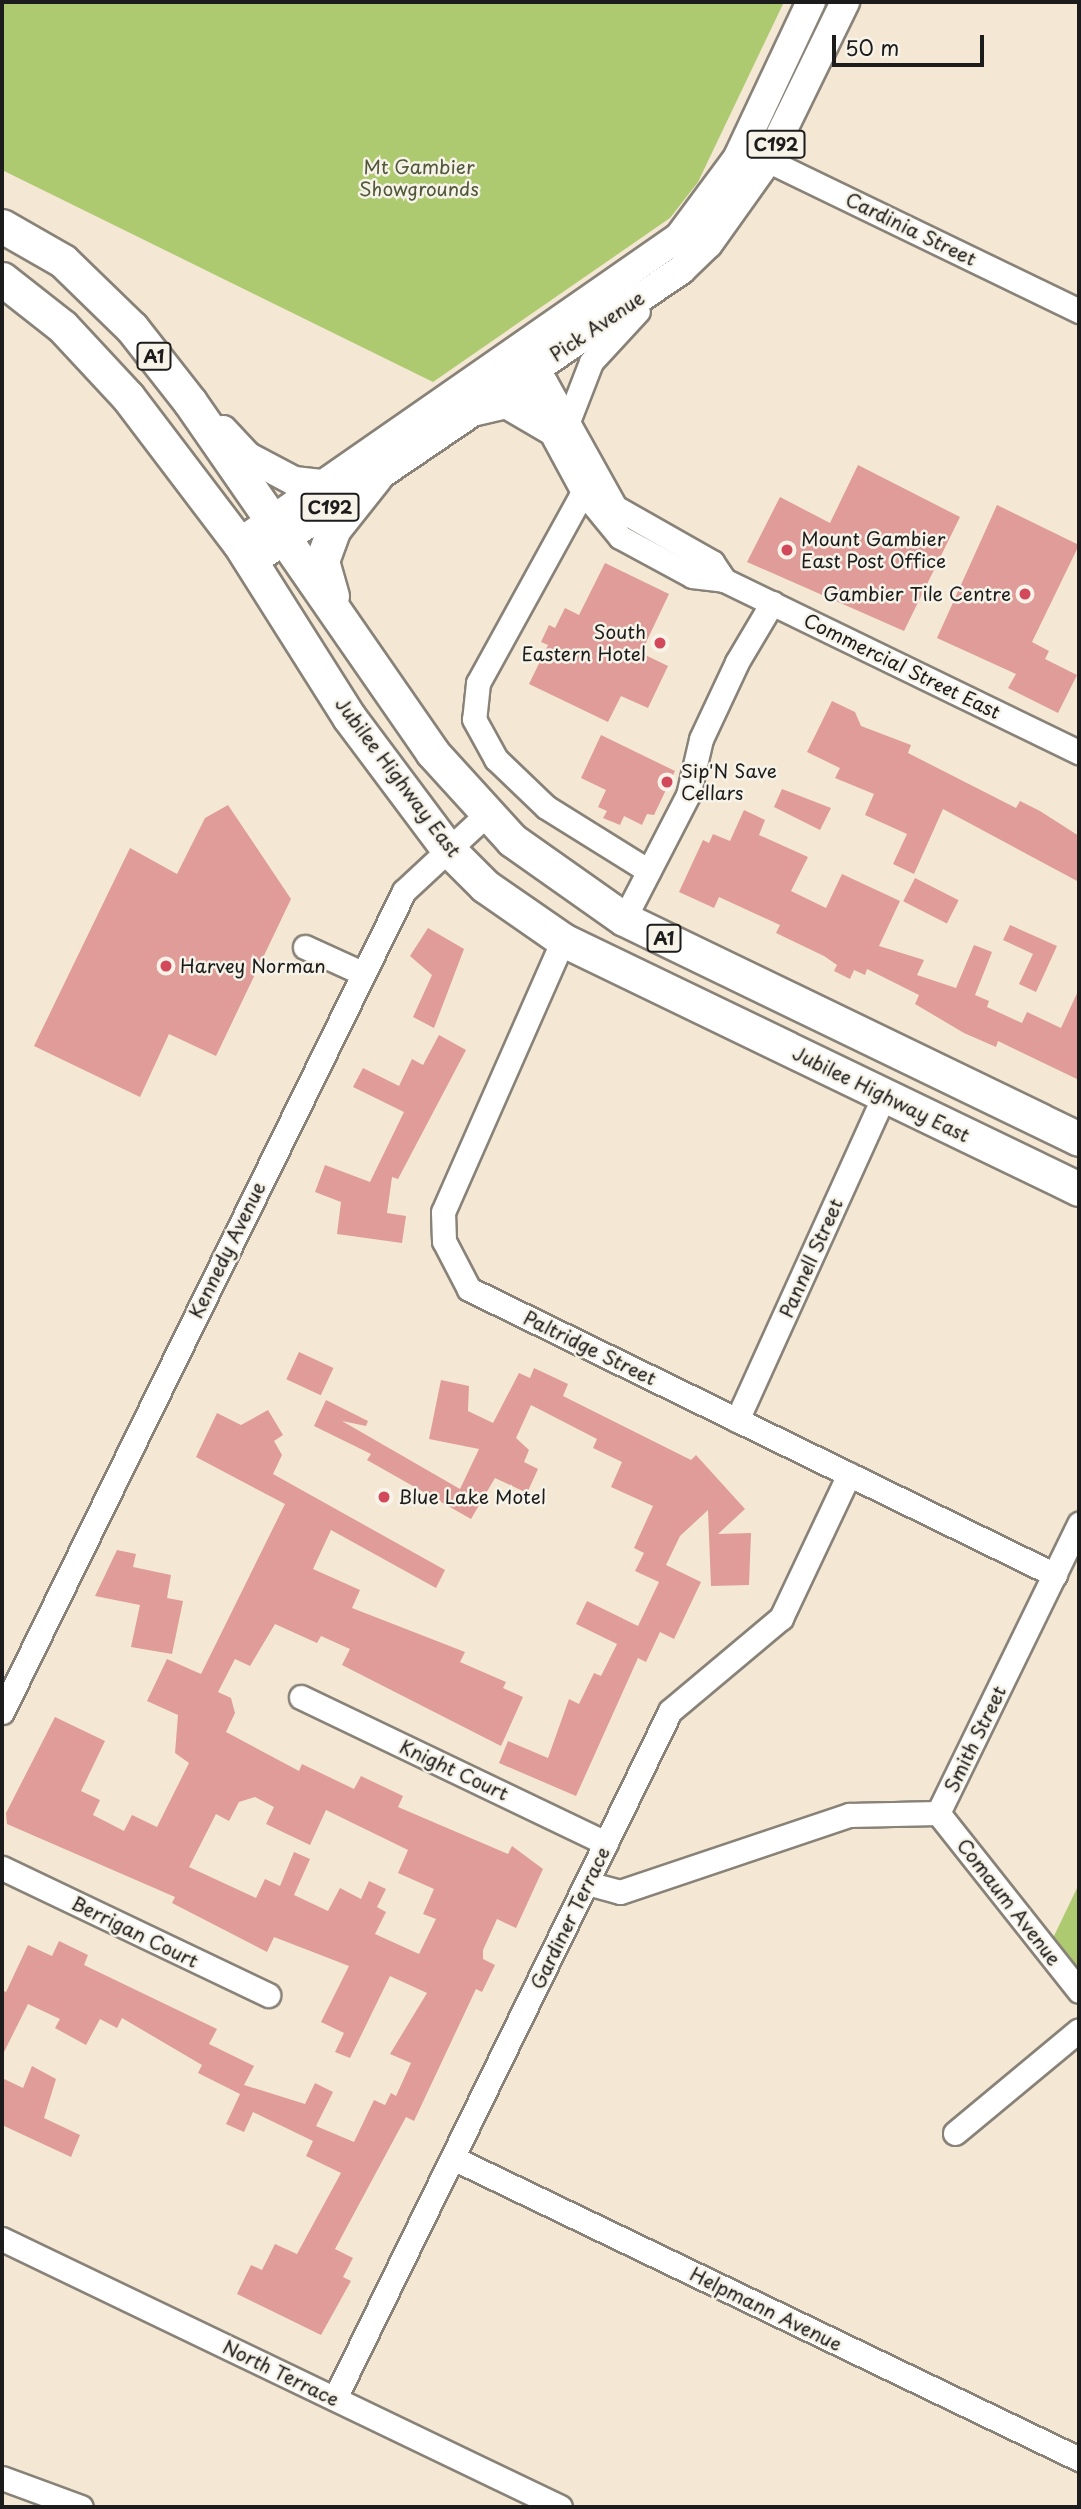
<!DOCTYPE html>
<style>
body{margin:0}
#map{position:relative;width:1081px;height:2509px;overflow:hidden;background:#f4e8d4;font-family:"Playpen Sans",sans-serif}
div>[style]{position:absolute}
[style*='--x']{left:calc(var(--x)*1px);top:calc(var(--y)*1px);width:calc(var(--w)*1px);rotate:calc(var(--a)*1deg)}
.green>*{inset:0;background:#aeca70}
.building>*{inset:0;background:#df9c98;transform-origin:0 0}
.roads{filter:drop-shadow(2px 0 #888278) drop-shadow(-2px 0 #888278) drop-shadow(0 2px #888278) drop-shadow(0 -2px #888278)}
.minor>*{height:23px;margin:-11.5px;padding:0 11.5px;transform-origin:11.5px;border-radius:11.5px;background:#fff}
.major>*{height:28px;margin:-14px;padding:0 14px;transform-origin:14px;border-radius:14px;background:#fff}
.highway>*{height:33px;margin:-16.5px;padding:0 16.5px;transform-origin:16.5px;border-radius:16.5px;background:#fff}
.dots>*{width:19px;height:19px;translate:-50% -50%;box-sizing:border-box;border:4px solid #f7f3e8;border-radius:50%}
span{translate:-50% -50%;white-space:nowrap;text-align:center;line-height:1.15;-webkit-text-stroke:5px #f7f3e8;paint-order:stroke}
.shield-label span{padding:2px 5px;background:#f7f3e8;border:2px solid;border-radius:5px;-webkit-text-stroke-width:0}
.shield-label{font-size:18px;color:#1c1c1c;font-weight:700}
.park-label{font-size:19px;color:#4f5939}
.street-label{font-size:19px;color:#1c1c1c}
.poi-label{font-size:19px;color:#1c1c1c}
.left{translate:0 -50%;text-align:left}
.right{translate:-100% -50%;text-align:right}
.frame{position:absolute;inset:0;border:4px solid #1c1c1c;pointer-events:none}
.scale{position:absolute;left:832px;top:35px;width:152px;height:32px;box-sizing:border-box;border:4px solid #1c1c1c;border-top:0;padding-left:9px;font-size:21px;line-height:24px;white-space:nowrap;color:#1c1c1c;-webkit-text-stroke:5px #f7f3e8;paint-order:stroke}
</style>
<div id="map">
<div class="green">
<i style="clip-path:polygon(2px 2px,784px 2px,698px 182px,670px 218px,433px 382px,2px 170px)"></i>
<i style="clip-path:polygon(1079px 1884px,1079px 1971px,1053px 1938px)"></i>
</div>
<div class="building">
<i style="clip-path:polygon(858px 465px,960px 517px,904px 631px,747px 562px,780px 497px,830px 523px)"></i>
<i style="clip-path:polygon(997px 505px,1079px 545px,1032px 642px,1049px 651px,1045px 659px,1077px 675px,1058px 713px,1008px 688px,1016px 674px,937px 638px)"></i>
<i style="clip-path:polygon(605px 563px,669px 594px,641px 653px,668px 666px,648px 708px,621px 696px,608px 722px,529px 684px,548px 645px,541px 642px,549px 625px,555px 628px,565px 608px,579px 615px)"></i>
<i style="clip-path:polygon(832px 701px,855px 712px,861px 726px,911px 745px,908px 753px,1016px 808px,1020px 801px,1040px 811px,1079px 836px,1079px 882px,943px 809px,914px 874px,893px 864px,907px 834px,865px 815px,874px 794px,835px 778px,840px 768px,807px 752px)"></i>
<i style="clip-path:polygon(601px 735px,675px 771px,654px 815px,647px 814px,642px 825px,624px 816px,620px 825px,603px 818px,607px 811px,598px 807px,606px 790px,581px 778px)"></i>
<i style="clip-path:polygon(782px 789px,831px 808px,820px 830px,774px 807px)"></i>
<i style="clip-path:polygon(228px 805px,291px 899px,216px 1056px,169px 1034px,140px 1097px,34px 1046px,130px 848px,177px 874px,205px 818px)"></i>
<i style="clip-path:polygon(744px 810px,765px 820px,759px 835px,808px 857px,791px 891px,826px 908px,842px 874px,900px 901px,879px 946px,924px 960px,917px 975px,956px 988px,974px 945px,992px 952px,975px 995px,989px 1001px,987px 1007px,1022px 1023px,1027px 1012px,1061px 1028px,1079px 989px,1079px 1080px,998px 1041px,996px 1047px,964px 1033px,915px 1004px,919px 995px,867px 969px,865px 975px,854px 970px,850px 979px,834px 971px,837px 965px,824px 956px,776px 933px,780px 925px,719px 897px,714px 908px,679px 892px,703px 840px,709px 843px,713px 834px,730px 841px)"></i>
<i style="left:915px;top:878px;width:49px;height:26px;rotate:27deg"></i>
<i style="clip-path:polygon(1010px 925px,1057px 946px,1036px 992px,1019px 984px,1033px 954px,1003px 940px)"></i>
<i style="clip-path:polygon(428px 928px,464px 949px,434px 1028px,413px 1017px,432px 975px,410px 956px)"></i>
<i style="clip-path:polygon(439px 1035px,466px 1050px,398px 1179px,392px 1177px,387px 1213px,406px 1216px,402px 1243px,337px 1234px,341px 1202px,315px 1192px,325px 1165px,370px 1182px,404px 1112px,353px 1087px,363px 1068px,399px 1086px,412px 1059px,423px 1065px)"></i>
<i style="left:299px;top:1352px;width:38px;height:30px;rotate:25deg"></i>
<i style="clip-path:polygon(534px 1368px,568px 1384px,563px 1396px,691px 1460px,696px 1455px,745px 1509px,718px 1534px,751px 1533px,749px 1585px,711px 1586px,708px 1510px,680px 1536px,666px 1565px,701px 1582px,674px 1639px,660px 1632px,646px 1662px,638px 1658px,576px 1796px,499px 1763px,508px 1741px,548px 1758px,569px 1699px,579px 1704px,594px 1673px,601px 1676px,617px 1644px,576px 1624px,587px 1601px,638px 1626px,659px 1582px,635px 1571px,644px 1553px,634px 1548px,653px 1506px,611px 1487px,622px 1462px,593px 1448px,597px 1439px,531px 1405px,516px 1438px,529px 1450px,524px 1462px,538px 1469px,527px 1493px,495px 1478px,471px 1519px,367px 1460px,371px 1454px,314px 1426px,326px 1400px,368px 1421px,366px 1426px,342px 1421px,460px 1489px,479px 1449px,429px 1439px,441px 1380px,469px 1386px,468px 1411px,493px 1423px,519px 1373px,530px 1378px)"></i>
<i style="clip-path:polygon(evenodd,268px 1410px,283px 1435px,274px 1441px,282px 1455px,273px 1474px,445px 1570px,436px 1588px,331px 1530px,313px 1569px,360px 1590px,352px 1608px,465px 1652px,460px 1662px,506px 1682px,503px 1688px,523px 1697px,501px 1746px,342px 1665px,350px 1649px,321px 1636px,317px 1643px,275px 1624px,250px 1666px,235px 1659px,218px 1692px,231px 1698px,235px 1713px,226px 1732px,299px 1771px,302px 1764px,354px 1789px,361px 1776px,403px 1796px,398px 1807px,508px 1854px,512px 1846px,543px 1869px,516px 1928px,497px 1919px,483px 1950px,483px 1959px,495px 1965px,482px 1992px,476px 1989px,414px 2121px,406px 2117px,335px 2249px,353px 2258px,343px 2277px,351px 2281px,321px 2335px,237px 2294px,251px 2265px,262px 2270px,275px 2244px,297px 2254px,341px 2173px,306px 2156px,313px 2141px,253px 2112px,244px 2132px,226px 2124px,240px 2094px,198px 2073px,202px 2065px,122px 2018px,117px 2028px,100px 2019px,86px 2045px,55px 2028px,60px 2019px,28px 2004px,2px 2056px,2px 1990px,6px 1992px,28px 1945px,52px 1956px,59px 1941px,88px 1955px,84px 1965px,217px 2029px,209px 2044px,254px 2066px,244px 2085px,305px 2104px,315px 2083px,333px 2092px,316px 2126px,354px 2142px,374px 2100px,385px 2105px,391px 2093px,396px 2096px,411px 2063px,390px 2054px,427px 1993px,390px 1976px,350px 2058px,335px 2052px,344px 2033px,321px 2022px,349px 1966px,274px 1937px,267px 1952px,172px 1903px,175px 1897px,7px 1824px,6px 1813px,55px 1717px,105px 1741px,81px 1791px,100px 1800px,93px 1815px,124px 1831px,132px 1815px,157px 1827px,189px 1763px,175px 1753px,178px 1715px,147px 1701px,167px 1659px,201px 1674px,285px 1504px,196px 1457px,217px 1413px,241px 1425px,268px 1410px,255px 1797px,274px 1807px,266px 1824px,310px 1845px,326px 1810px,408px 1850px,398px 1873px,434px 1889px,423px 1914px,436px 1919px,419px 1954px,375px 1934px,386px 1912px,377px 1907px,386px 1889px,369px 1881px,361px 1899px,340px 1888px,328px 1911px,294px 1895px,310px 1859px,294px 1852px,280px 1886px,265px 1879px,256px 1898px,189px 1867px,216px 1814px,229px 1821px,239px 1802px,255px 1797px)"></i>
<i style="clip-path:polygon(117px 1550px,136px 1554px,133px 1567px,171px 1575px,167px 1598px,183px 1601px,172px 1654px,131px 1647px,140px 1605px,95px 1596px)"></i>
<i style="clip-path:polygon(32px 2066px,56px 2079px,44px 2118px,80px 2135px,71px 2157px,2px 2125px,2px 2078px,23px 2088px)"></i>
</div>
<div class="roads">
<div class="minor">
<i style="--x:742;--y:148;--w:374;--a:25.8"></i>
<i style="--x:522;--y:362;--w:30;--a:40"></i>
<i style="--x:545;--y:381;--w:144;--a:60.9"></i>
<i style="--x:615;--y:507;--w:112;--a:29.6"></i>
<i style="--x:712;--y:562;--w:22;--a:56"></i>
<i style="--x:530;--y:372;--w:20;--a:93"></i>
<i style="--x:529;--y:392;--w:114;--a:61.6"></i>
<i style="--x:583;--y:492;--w:58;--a:50.6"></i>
<i style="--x:620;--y:537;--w:82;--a:28.4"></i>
<i style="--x:692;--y:576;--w:32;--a:7"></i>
<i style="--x:724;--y:580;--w:394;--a:25.9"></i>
<i style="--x:567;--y:424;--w:66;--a:-68.8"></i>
<i style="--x:591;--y:362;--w:69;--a:-47.3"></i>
<i style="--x:583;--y:492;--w:218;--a:118.8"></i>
<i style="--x:478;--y:683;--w:36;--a:96"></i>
<i style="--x:474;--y:719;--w:46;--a:61.2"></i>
<i style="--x:496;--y:759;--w:69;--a:43.8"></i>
<i style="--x:546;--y:807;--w:121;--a:31.9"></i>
<i style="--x:624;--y:919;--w:140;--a:-62.7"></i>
<i style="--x:688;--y:795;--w:57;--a:-76.9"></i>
<i style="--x:701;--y:739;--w:85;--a:-64.9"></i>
<i style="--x:737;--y:662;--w:69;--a:-59.3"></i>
<i style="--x:563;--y:940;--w:297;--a:113.8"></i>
<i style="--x:443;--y:1212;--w:29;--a:88"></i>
<i style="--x:444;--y:1241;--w:54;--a:62.5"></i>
<i style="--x:469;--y:1289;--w:652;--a:26.01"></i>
<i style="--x:305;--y:947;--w:63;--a:24.5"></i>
<i style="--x:737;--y:1420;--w:356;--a:-65.6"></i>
<i style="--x:301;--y:1697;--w:338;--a:25.6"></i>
<i style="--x:2;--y:1712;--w:914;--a:-63.91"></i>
<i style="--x:404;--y:891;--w:113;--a:-42.9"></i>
<i style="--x:938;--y:1813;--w:227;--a:51.6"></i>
<i style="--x:2;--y:1868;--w:295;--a:25.5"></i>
<i style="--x:587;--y:1883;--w:34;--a:15"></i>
<i style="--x:620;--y:1892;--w:242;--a:-18.6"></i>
<i style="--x:849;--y:1815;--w:89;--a:-1.3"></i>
<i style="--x:938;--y:1813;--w:322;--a:-64"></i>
<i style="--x:955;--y:2133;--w:161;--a:-39.7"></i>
<i style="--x:453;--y:2158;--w:695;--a:25.68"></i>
<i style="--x:2;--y:2239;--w:619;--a:25.65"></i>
<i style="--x:335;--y:2398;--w:764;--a:-64"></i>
<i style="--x:670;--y:1711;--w:145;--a:-40"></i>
<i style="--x:781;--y:1618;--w:159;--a:-64.7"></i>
<i style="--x:2;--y:2478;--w:84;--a:20.2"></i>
</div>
<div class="major">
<i style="--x:476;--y:411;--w:31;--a:-13"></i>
<i style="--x:506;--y:404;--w:50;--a:30.2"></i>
<i style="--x:223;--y:430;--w:35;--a:47"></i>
<i style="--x:247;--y:456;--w:53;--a:28"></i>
<i style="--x:294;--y:481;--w:30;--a:6"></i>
<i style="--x:239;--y:543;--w:536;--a:-34.82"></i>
<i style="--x:679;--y:237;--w:97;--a:-53.4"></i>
<i style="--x:737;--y:159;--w:174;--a:-64.8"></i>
<i style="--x:252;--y:562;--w:519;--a:-34.24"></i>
<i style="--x:681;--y:270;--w:37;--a:-44"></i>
<i style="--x:708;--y:244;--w:103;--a:-54.5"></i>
<i style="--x:768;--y:160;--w:176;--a:-64"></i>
</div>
<div class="highway">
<i style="--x:2;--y:226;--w:70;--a:29.8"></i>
<i style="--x:63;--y:261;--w:96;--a:44.2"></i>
<i style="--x:132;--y:328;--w:94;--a:51.9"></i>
<i style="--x:190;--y:402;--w:426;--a:55.3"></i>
<i style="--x:432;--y:752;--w:119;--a:47.7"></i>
<i style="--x:512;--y:840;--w:137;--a:35.2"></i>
<i style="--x:624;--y:919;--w:505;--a:25.8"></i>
<i style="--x:2;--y:279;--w:76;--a:38.1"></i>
<i style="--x:62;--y:326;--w:97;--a:47.1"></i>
<i style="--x:128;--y:397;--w:183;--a:52.8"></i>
<i style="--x:239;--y:543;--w:206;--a:57.7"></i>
<i style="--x:349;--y:717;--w:164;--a:53.2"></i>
<i style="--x:447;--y:848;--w:54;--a:45"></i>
<i style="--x:485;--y:886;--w:95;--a:34.7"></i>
<i style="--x:563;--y:940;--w:573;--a:25.76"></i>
<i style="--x:332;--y:596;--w:36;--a:-106"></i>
<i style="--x:322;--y:561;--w:33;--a:-70"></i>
<i style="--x:333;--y:530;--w:68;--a:-51.6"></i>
</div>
</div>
<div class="dots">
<i style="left:787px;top:550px;background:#d1495b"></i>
<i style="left:1025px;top:594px;background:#d1495b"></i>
<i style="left:660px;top:643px;background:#d1495b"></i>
<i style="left:667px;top:782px;background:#d1495b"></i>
<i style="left:166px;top:966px;background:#d1495b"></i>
<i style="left:384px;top:1497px;background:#d1495b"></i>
</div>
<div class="shield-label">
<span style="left:776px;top:144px">C192</span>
<span style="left:154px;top:356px">A1</span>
<span style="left:330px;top:507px">C192</span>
<span style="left:664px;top:938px">A1</span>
</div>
<div class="park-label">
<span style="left:419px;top:178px">Mt Gambier<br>Showgrounds</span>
</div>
<div class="street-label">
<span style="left:911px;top:229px;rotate:26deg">Cardinia Street</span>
<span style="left:597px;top:326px;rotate:-34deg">Pick Avenue</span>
<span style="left:902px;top:666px;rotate:26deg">Commercial Street East</span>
<span style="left:398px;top:777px;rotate:53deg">Jubilee Highway East</span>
<span style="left:881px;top:1094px;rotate:26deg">Jubilee Highway East</span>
<span style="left:227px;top:1250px;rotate:-64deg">Kennedy Avenue</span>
<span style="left:811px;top:1258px;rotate:-66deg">Pannell Street</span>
<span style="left:590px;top:1348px;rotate:26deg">Paltridge Street</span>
<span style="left:975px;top:1739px;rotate:-64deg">Smith Street</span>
<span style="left:454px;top:1770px;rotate:25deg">Knight Court</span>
<span style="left:1009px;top:1902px;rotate:52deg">Comaum Avenue</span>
<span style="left:570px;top:1918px;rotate:-64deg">Gardiner Terrace</span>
<span style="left:135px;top:1932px;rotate:26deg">Berrigan Court</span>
<span style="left:766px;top:2309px;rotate:26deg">Helpmann Avenue</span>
<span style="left:281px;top:2373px;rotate:26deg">North Terrace</span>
</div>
<div class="poi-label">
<span class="left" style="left:801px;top:550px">Mount Gambier<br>East Post Office</span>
<span class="right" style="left:1011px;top:594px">Gambier Tile Centre</span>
<span class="right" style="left:646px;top:643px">South<br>Eastern Hotel</span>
<span class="left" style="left:681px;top:782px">Sip'N Save<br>Cellars</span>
<span class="left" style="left:180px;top:966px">Harvey Norman</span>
<span class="left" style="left:398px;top:1497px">Blue Lake Motel</span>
</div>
<div class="frame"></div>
<div class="scale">50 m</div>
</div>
